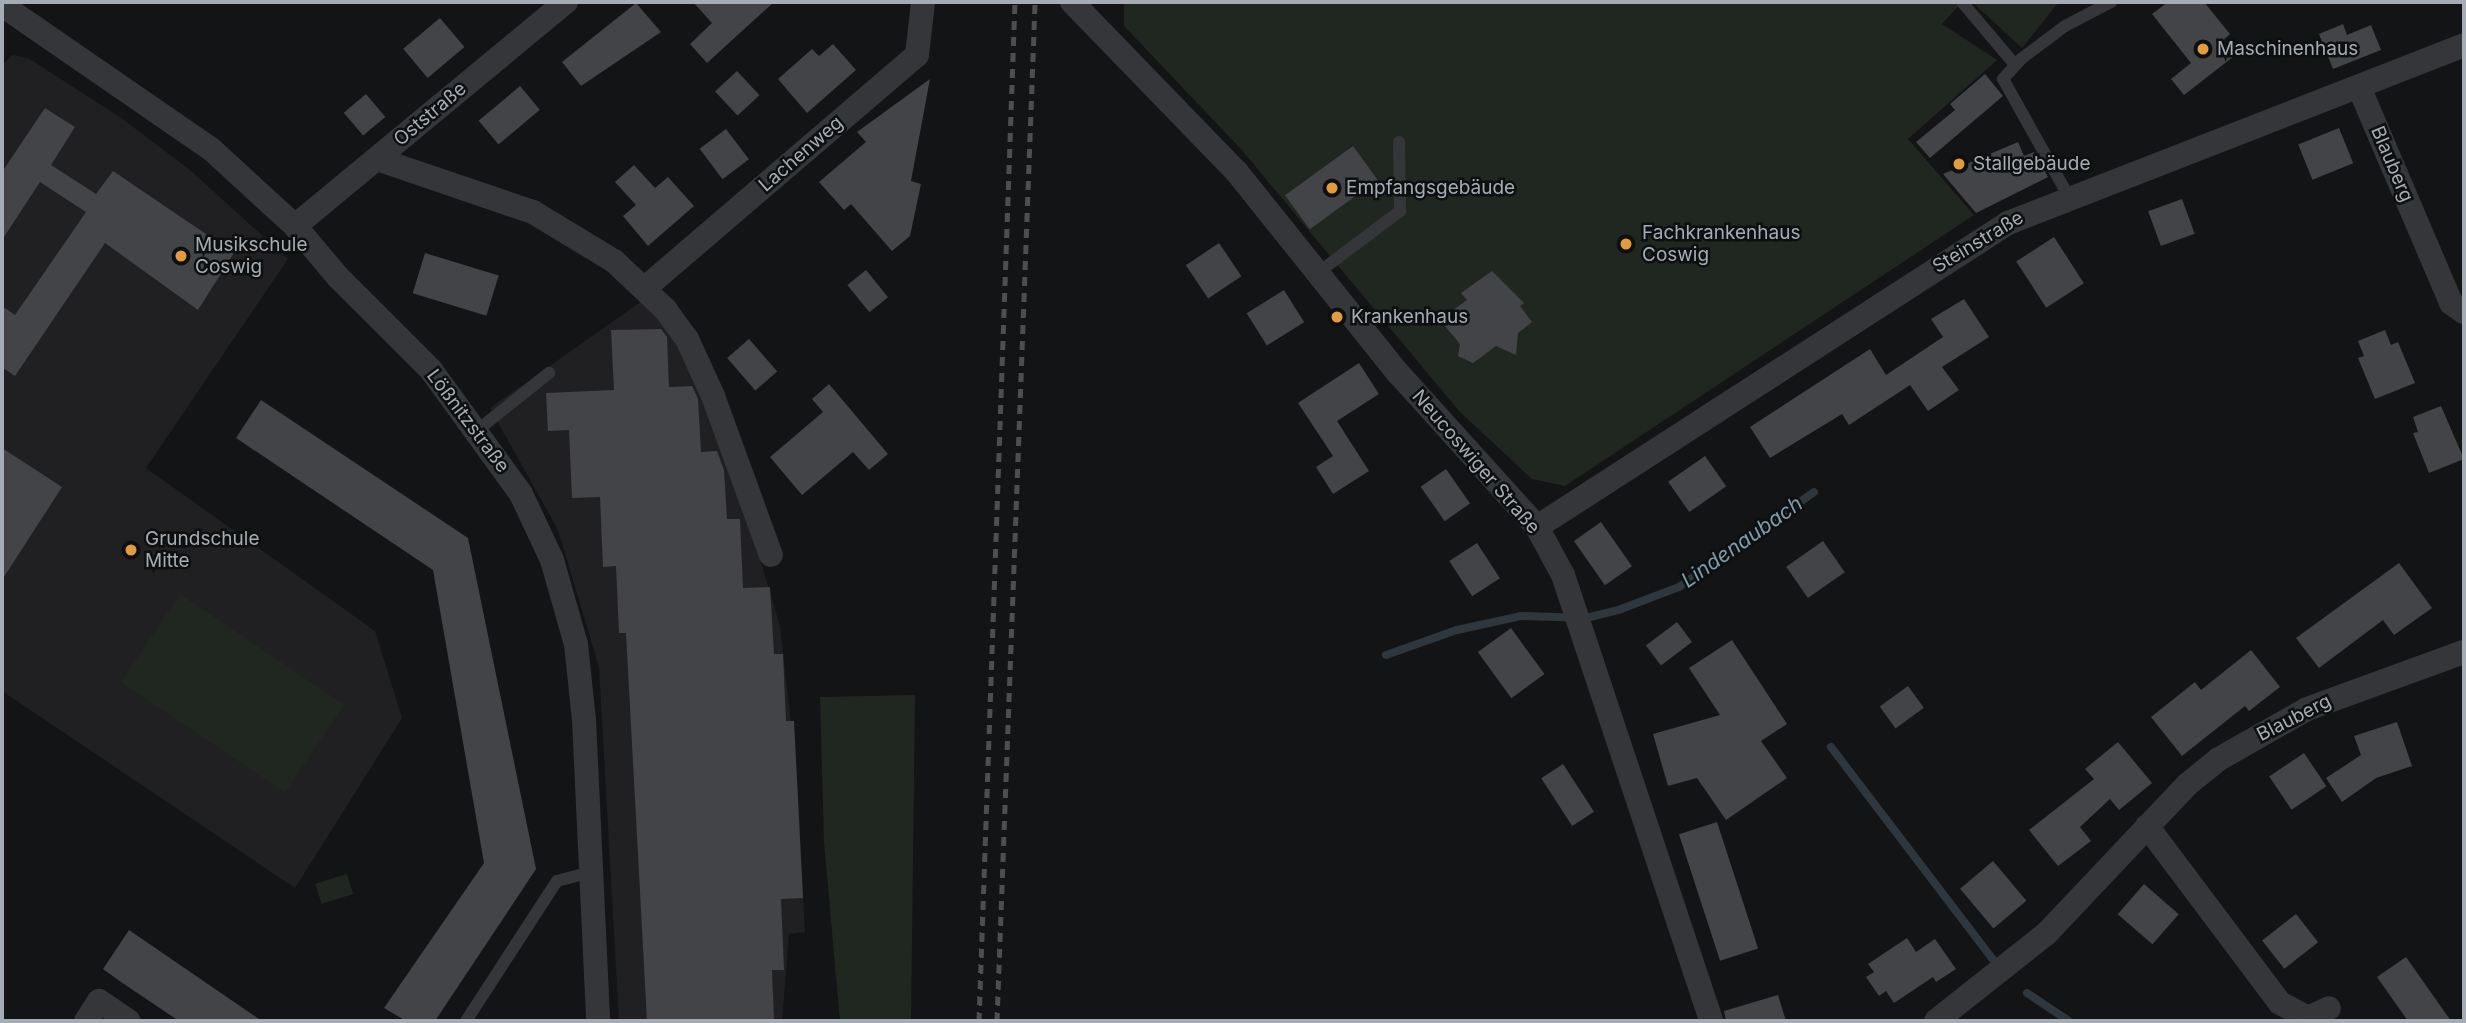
<!DOCTYPE html>
<meta charset="utf-8">
<style>
body{margin:0}
#map{position:relative;width:2466px;height:1023px;overflow:hidden;background:#131415;font-family:Inter,sans-serif}
div>[style]{position:absolute}
[style*='--x']{left:calc(var(--x)*1px);top:calc(var(--y)*1px);width:calc(var(--w)*1px);rotate:calc(var(--a)*1deg)}
.built>*{inset:0;background:#202022}
.green>*{inset:0;background:#202720;transform-origin:0 0}
.stream>*{height:8px;margin:-4px;padding:0 4px;transform-origin:4px;border-radius:4px;background:#2e373d}
.building>*{inset:0;background:#434448;transform-origin:0 0}
.service>*{height:12px;margin:-6px;padding:0 6px;transform-origin:6px;border-radius:6px;background:#35363a}
.minor>*{height:24px;margin:-12px;padding:0 12px;transform-origin:12px;border-radius:12px;background:#35363a}
.rail>*{height:5px;margin-top:-2.5px;transform-origin:0;background:repeating-linear-gradient(90deg,#4c4e52 0 9px,transparent 0 16px)}
.dots>*{width:19px;height:19px;translate:-50% -50%;box-sizing:border-box;border:4px solid #0e0f10;border-radius:50%}
span{translate:-50% -50%;white-space:nowrap;text-align:center;line-height:1.15;-webkit-text-stroke:5px #0e0f10;paint-order:stroke}
.poi-label{font-size:19px;color:#a6acb4}
.left{translate:0 -50%;text-align:left}
.street-label{font-size:19px;color:#a6acb4}
.water-label{font-size:21px;color:#7f9cad;font-style:italic}
.frame{position:absolute;inset:0;border:4px solid #a6acb4;pointer-events:none}
</style>
<div id="map">
<div class="built">
<i style="clip-path:polygon(12px 55px,28px 58px,120px 117px,190px 170px,288px 259px,146px 468px,375px 631px,402px 718px,295px 888px,2px 691px,2px 65px)"></i>
<i style="clip-path:polygon(642px 301px,667px 327px,690px 362px,739px 489px,780px 626px,797px 775px,805px 932px,789px 934px,782px 1021px,619px 1021px,599px 667px,558px 530px,490px 408px)"></i>
</div>
<div class="green">
<i style="clip-path:polygon(1124px 2px,1962px 2px,1942px 24px,1997px 60px,1908px 139px,1974px 215px,1565px 486px,1532px 479px,1459px 411px,1241px 149px,1124px 26px)"></i>
<i style="clip-path:polygon(1972px 2px,2059px 2px,2022px 48px)"></i>
<i style="left:180px;top:594px;width:198px;height:106px;rotate:34deg"></i>
<i style="clip-path:polygon(915px 695px,911px 1021px,840px 1021px,824px 842px,820px 697px)"></i>
<i style="left:347px;top:874px;width:21px;height:33px;rotate:73deg"></i>
</div>
<div class="stream">
<i style="--x:1386;--y:655;--w:75;--a:-19.4"></i>
<i style="--x:1457;--y:630;--w:66;--a:-12.3"></i>
<i style="--x:1521;--y:616;--w:65;--a:1.8"></i>
<i style="--x:1586;--y:618;--w:36;--a:-14"></i>
<i style="--x:1621;--y:609;--w:62;--a:-20.8"></i>
<i style="--x:1679;--y:587;--w:165;--a:-35.1"></i>
<i style="--x:1831;--y:747;--w:268;--a:52.7"></i>
<i style="--x:2027;--y:993;--w:50;--a:33.7"></i>
</div>
<div class="building">
<i style="clip-path:polygon(693px 2px,774px 2px,707px 63px,690px 44px,712px 23px)"></i>
<i style="clip-path:polygon(2168px 2px,2204px 2px,2230px 34px,2221px 42px,2233px 57px,2184px 95px,2171px 79px,2191px 63px,2152px 14px)"></i>
<i style="clip-path:polygon(636px 3px,661px 32px,581px 86px,562px 62px)"></i>
<i style="left:440px;top:18px;width:38px;height:48px;rotate:50deg"></i>
<i style="clip-path:polygon(2343px 24px,2347px 35px,2371px 25px,2381px 50px,2333px 69px,2319px 34px)"></i>
<i style="clip-path:polygon(833px 44px,856px 70px,807px 113px,778px 79px,812px 49px,819px 56px)"></i>
<i style="left:737px;top:71px;width:33px;height:30px;rotate:47deg"></i>
<i style="clip-path:polygon(1985px 74px,2003px 96px,1930px 158px,1916px 142px,1955px 110px,1950px 104px)"></i>
<i style="clip-path:polygon(930px 79px,911px 181px,921px 184px,910px 236px,892px 251px,851px 204px,844px 210px,819px 182px,866px 142px,857px 132px)"></i>
<i style="left:520px;top:86px;width:31px;height:54px;rotate:50deg"></i>
<i style="left:366px;top:94px;width:30px;height:29px;rotate:50deg"></i>
<i style="clip-path:polygon(45px 108px,75px 127px,51px 165px,96px 194px,113px 171px,234px 253px,198px 310px,105px 243px,15px 376px,2px 367px,2px 306px,15px 315px,86px 212px,40px 182px,2px 240px,2px 172px)"></i>
<i style="left:2339px;top:128px;width:38px;height:44px;rotate:68deg"></i>
<i style="left:726px;top:129px;width:38px;height:33px;rotate:53deg"></i>
<i style="clip-path:polygon(2018px 142px,2024px 156px,2034px 152px,2048px 177px,1976px 213px,1943px 174px)"></i>
<i style="left:1353px;top:146px;width:42px;height:84px;rotate:54deg"></i>
<i style="clip-path:polygon(634px 165px,655px 188px,668px 177px,694px 206px,648px 246px,623px 216px,636px 205px,615px 182px)"></i>
<i style="left:2182px;top:199px;width:37px;height:36px;rotate:70deg"></i>
<i style="left:2054px;top:237px;width:55px;height:45px;rotate:57deg"></i>
<i style="left:1219px;top:243px;width:40px;height:40px;rotate:56deg"></i>
<i style="left:425px;top:253px;width:77px;height:42px;rotate:17deg"></i>
<i style="left:866px;top:270px;width:35px;height:24px;rotate:51deg"></i>
<i style="clip-path:polygon(1492px 271px,1524px 303px,1520px 306px,1532px 322px,1518px 333px,1516px 355px,1496px 346px,1473px 363px,1458px 356px,1460px 344px,1445px 326px,1445px 316px,1467px 300px,1461px 293px)"></i>
<i style="left:1284px;top:290px;width:38px;height:44px;rotate:58deg"></i>
<i style="clip-path:polygon(1964px 299px,1989px 337px,1942px 367px,1959px 390px,1928px 411px,1910px 385px,1849px 425px,1842px 414px,1770px 458px,1750px 427px,1870px 349px,1886px 375px,1943px 337px,1931px 319px)"></i>
<i style="clip-path:polygon(661px 329px,667px 337px,669px 387px,692px 386px,698px 399px,701px 452px,717px 451px,724px 470px,727px 519px,740px 519px,743px 588px,770px 587px,774px 654px,783px 654px,786px 721px,794px 721px,803px 898px,781px 899px,784px 970px,772px 970px,774px 1021px,647px 1021px,626px 633px,619px 633px,616px 566px,603px 567px,600px 497px,572px 498px,569px 430px,548px 431px,546px 393px,614px 390px,611px 330px)"></i>
<i style="clip-path:polygon(2385px 330px,2391px 345px,2398px 342px,2415px 383px,2375px 399px,2358px 358px,2364px 356px,2358px 341px)"></i>
<i style="left:749px;top:339px;width:43px;height:29px;rotate:49deg"></i>
<i style="clip-path:polygon(1359px 363px,1379px 394px,1337px 421px,1369px 471px,1333px 494px,1316px 467px,1333px 456px,1298px 403px)"></i>
<i style="clip-path:polygon(829px 384px,888px 454px,869px 470px,853px 452px,802px 495px,770px 457px,823px 412px,812px 399px)"></i>
<i style="clip-path:polygon(261px 400px,468px 538px,536px 869px,435px 1021px,406px 1021px,384px 1008px,484px 863px,433px 570px,236px 438px)"></i>
<i style="clip-path:polygon(2441px 406px,2464px 459px,2429px 473px,2413px 433px,2418px 432px,2413px 417px)"></i>
<i style="clip-path:polygon(2px 448px,62px 487px,2px 580px)"></i>
<i style="left:1705px;top:456px;width:37px;height:45px;rotate:55deg"></i>
<i style="left:1446px;top:469px;width:42px;height:31px;rotate:55deg"></i>
<i style="left:1601px;top:522px;width:54px;height:33px;rotate:55deg"></i>
<i style="left:1823px;top:541px;width:38px;height:45px;rotate:55deg"></i>
<i style="left:1477px;top:543px;width:42px;height:33px;rotate:57deg"></i>
<i style="clip-path:polygon(2399px 563px,2432px 608px,2394px 635px,2383px 620px,2319px 668px,2296px 638px)"></i>
<i style="left:1677px;top:622px;width:25px;height:39px;rotate:53deg"></i>
<i style="left:1511px;top:628px;width:57px;height:41px;rotate:54deg"></i>
<i style="clip-path:polygon(1732px 640px,1787px 724px,1761px 741px,1787px 778px,1726px 820px,1697px 778px,1668px 786px,1653px 734px,1720px 715px,1689px 668px)"></i>
<i style="clip-path:polygon(2251px 650px,2280px 687px,2249px 711px,2245px 706px,2182px 756px,2151px 717px,2195px 682px,2201px 690px)"></i>
<i style="left:1908px;top:686px;width:27px;height:35px;rotate:54deg"></i>
<i style="clip-path:polygon(2397px 722px,2412px 766px,2376px 778px,2342px 802px,2326px 778px,2361px 755px,2354px 736px)"></i>
<i style="clip-path:polygon(2118px 742px,2152px 783px,2119px 810px,2110px 799px,2080px 827px,2091px 841px,2058px 866px,2029px 830px,2094px 779px,2085px 769px)"></i>
<i style="left:2304px;top:753px;width:40px;height:42px;rotate:56deg"></i>
<i style="left:1563px;top:764px;width:57px;height:26px;rotate:57deg"></i>
<i style="left:1717px;top:822px;width:133px;height:40px;rotate:72deg"></i>
<i style="left:1993px;top:861px;width:52px;height:43px;rotate:50deg"></i>
<i style="left:2144px;top:884px;width:46px;height:40px;rotate:41deg"></i>
<i style="left:2296px;top:914px;width:36px;height:43px;rotate:52deg"></i>
<i style="clip-path:polygon(129px 930px,262px 1021px,179px 1021px,121px 982px,103px 969px)"></i>
<i style="clip-path:polygon(1907px 938px,1916px 952px,1935px 939px,1956px 969px,1936px 982px,1933px 977px,1894px 1003px,1886px 991px,1879px 996px,1866px 977px,1874px 972px,1868px 964px)"></i>
<i style="clip-path:polygon(2406px 957px,2451px 1021px,2408px 1021px,2377px 977px)"></i>
<i style="clip-path:polygon(1778px 995px,1786px 1021px,1726px 1021px,1724px 1011px)"></i>
</div>
<div class="service">
<i style="--x:1962;--y:2;--w:82;--a:49.9"></i>
<i style="--x:2069;--y:197;--w:135;--a:-119.2"></i>
<i style="--x:2003;--y:79;--w:27;--a:-48"></i>
<i style="--x:2021;--y:59;--w:55;--a:-36.9"></i>
<i style="--x:2065;--y:26;--w:52;--a:-27.6"></i>
<i style="--x:1319;--y:272;--w:101;--a:-37"></i>
<i style="--x:1400;--y:211;--w:69;--a:-90.8"></i>
<i style="--x:479;--y:429;--w:90;--a:-38.7"></i>
<i style="--x:466;--y:1021;--w:167;--a:-57"></i>
<i style="--x:557;--y:881;--w:35;--a:-15"></i>
</div>
<div class="minor">
<i style="--x:1072;--y:2;--w:235;--a:45.9"></i>
<i style="--x:1236;--y:171;--w:259;--a:51.3"></i>
<i style="--x:1398;--y:373;--w:207;--a:47.9"></i>
<i style="--x:1537;--y:527;--w:55;--a:61.6"></i>
<i style="--x:1563;--y:575;--w:470;--a:71.6"></i>
<i style="--x:2;--y:5;--w:254;--a:34.6"></i>
<i style="--x:211;--y:149;--w:114;--a:42.5"></i>
<i style="--x:295;--y:226;--w:67;--a:49.9"></i>
<i style="--x:338;--y:277;--w:132;--a:45"></i>
<i style="--x:431;--y:370;--w:153;--a:54"></i>
<i style="--x:521;--y:494;--w:73;--a:64.8"></i>
<i style="--x:552;--y:560;--w:87;--a:74.1"></i>
<i style="--x:576;--y:644;--w:76;--a:84"></i>
<i style="--x:584;--y:720;--w:301;--a:87.3"></i>
<i style="--x:2359;--y:87;--w:235;--a:66.9"></i>
<i style="--x:2451;--y:303;--w:16;--a:35"></i>
<i style="--x:377;--y:159;--w:165;--a:18.8"></i>
<i style="--x:533;--y:212;--w:95;--a:31.2"></i>
<i style="--x:614;--y:261;--w:70;--a:43.3"></i>
<i style="--x:665;--y:309;--w:37;--a:54"></i>
<i style="--x:687;--y:339;--w:63;--a:65.5"></i>
<i style="--x:713;--y:396;--w:169;--a:70"></i>
<i style="--x:295;--y:226;--w:352;--a:-39.6"></i>
<i style="--x:645;--y:288;--w:358;--a:-40.6"></i>
<i style="--x:917;--y:55;--w:53;--a:-83.5"></i>
<i style="--x:1537;--y:527;--w:561;--a:-32.84"></i>
<i style="--x:2008;--y:223;--w:490;--a:-21.3"></i>
<i style="--x:2147;--y:826;--w:221;--a:53.1"></i>
<i style="--x:2280;--y:1003;--w:32;--a:28"></i>
<i style="--x:2308;--y:1018;--w:23;--a:-25"></i>
<i style="--x:86;--y:1021;--w:24;--a:-57"></i>
<i style="--x:99;--y:1001;--w:36;--a:34"></i>
<i style="--x:1936;--y:1021;--w:142;--a:-38.4"></i>
<i style="--x:2047;--y:933;--w:205;--a:-46.6"></i>
<i style="--x:2188;--y:784;--w:40;--a:-39"></i>
<i style="--x:2219;--y:759;--w:101;--a:-29.6"></i>
<i style="--x:2307;--y:709;--w:167;--a:-20"></i>
</div>
<div class="rail">
<i style="--x:979;--y:1021;--w:1020;--a:-87.98"></i>
<i style="--x:997;--y:1021;--w:1020;--a:-87.86"></i>
</div>
<div class="dots">
<i style="left:2203px;top:49px;background:#e39b3d"></i>
<i style="left:1959px;top:164px;background:#e39b3d"></i>
<i style="left:1332px;top:188px;background:#e39b3d"></i>
<i style="left:1626px;top:244px;background:#e39b3d"></i>
<i style="left:181px;top:256px;background:#e39b3d"></i>
<i style="left:1337px;top:317px;background:#e39b3d"></i>
<i style="left:131px;top:550px;background:#e39b3d"></i>
</div>
<div class="poi-label">
<span class="left" style="left:2217px;top:49px">Maschinenhaus</span>
<span class="left" style="left:1973px;top:164px">Stallgebäude</span>
<span class="left" style="left:1346px;top:188px">Empfangsgebäude</span>
<span class="left" style="left:1642px;top:244px">Fachkrankenhaus<br>Coswig</span>
<span class="left" style="left:195px;top:256px">Musikschule<br>Coswig</span>
<span class="left" style="left:1351px;top:317px">Krankenhaus</span>
<span class="left" style="left:145px;top:550px">Grundschule<br>Mitte</span>
</div>
<div class="street-label">
<span style="left:430px;top:114px;rotate:-40deg">Oststraße</span>
<span style="left:801px;top:154px;rotate:-41deg">Lachenweg</span>
<span style="left:2392px;top:164px;rotate:67deg">Blauberg</span>
<span style="left:1978px;top:242px;rotate:-31deg">Steinstraße</span>
<span style="left:468px;top:421px;rotate:53deg">Lößnitzstraße</span>
<span style="left:1476px;top:462px;rotate:49deg">Neucoswiger Straße</span>
<span style="left:2294px;top:718px;rotate:-27deg">Blauberg</span>
</div>
<div class="water-label">
<span style="left:1742px;top:542px;rotate:-35deg">Lindenaubach</span>
</div>
<div class="frame"></div>
</div>
